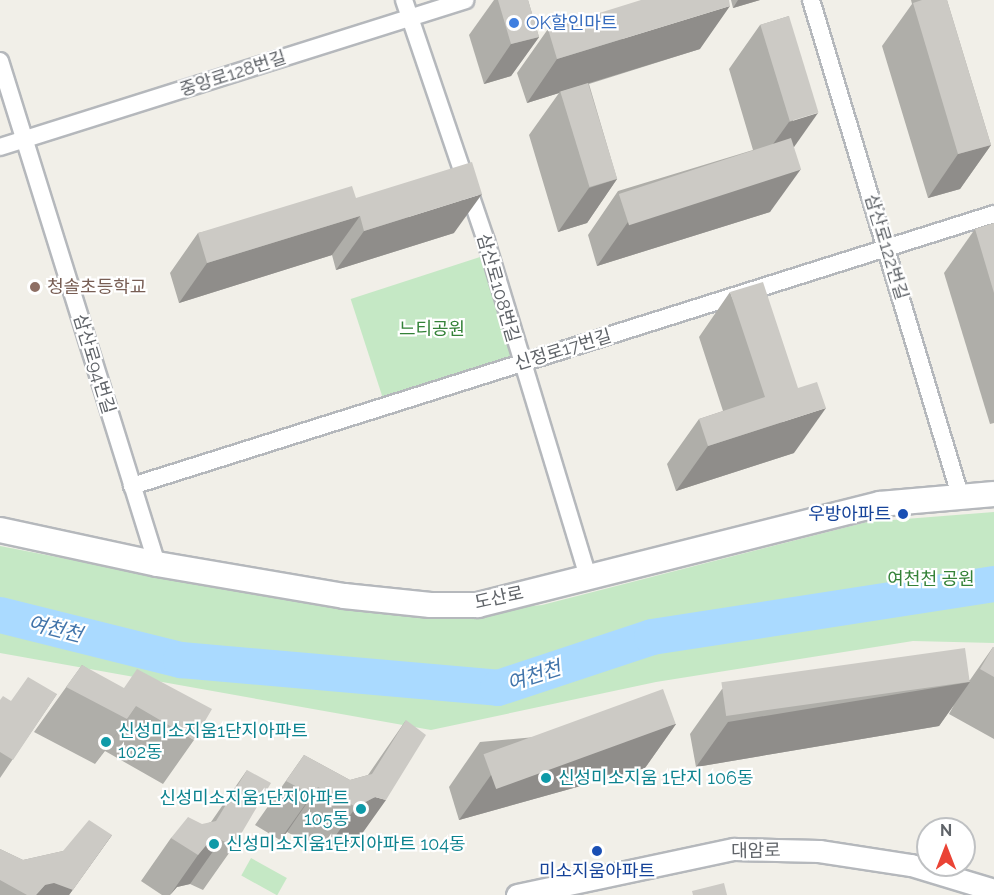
<!DOCTYPE html>
<meta charset="utf-8">
<style>
body{margin:0}
#map{position:relative;width:994px;height:895px;overflow:hidden;background:#f1efe8;font-family:Raleway,"Noto Sans KR",sans-serif}
div>[style]{position:absolute}
[style*='--x']{left:calc(var(--x)*1px);top:calc(var(--y)*1px);width:calc(var(--w)*1px);rotate:calc(var(--a)*1deg)}
.green>*{inset:0;background:#c5e8c5;transform-origin:0 0}
.river>*{height:36px;margin:-18px;padding:0 18px;transform-origin:18px;border-radius:18px;background:#aadaff}
.roads{filter:drop-shadow(2px 0 #b5b8bc) drop-shadow(-2px 0 #b5b8bc) drop-shadow(0 2px #b5b8bc) drop-shadow(0 -2px #b5b8bc)}
.minor>*{height:16px;margin:-8px;padding:0 8px;transform-origin:8px;border-radius:8px;background:#fff}
.tertiary>*{height:21px;margin:-10.5px;padding:0 10.5px;transform-origin:10.5px;border-radius:10.5px;background:#fff}
.secondary>*{height:24px;margin:-12px;padding:0 12px;transform-origin:12px;border-radius:12px;background:#fff}
.wall>*{inset:0;background:#afaea9}
.shaded-wall>*{inset:0;background:#8f8d8a}
.building>*{inset:0;background:#cccac5;transform-origin:0 0}
.dots>*{width:16px;height:16px;translate:-50% -50%;box-sizing:border-box;border:3px solid #fff;border-radius:50%}
span{translate:-50% -50%;white-space:nowrap;text-align:center;line-height:1.15;-webkit-text-stroke:4.5px #fff;paint-order:stroke}
.shop-label{font-size:18px;color:#366cbe}
.left{translate:0 -50%;text-align:left}
.street-label{font-size:18px;color:#5f6368}
.education-label{font-size:18px;color:#785e54}
.park-label{font-size:18px;color:#348238}
.transit-label{font-size:18px;color:#164399}
.right{translate:-100% -50%;text-align:right}
.culture-label{font-size:18px;color:#0d838f}
.water-label{font-size:20px;color:#4174aa;font-style:italic}
.north{position:absolute;left:916px;top:817px;width:60px;height:60px;box-sizing:border-box;background:#fff;border:2px solid #bfc1c3;border-radius:50%;rotate:0deg;font-size:16px;font-weight:700;line-height:24px;text-align:center;color:#5f6368}
.north::after{content:'';display:block;margin:auto;width:21px;height:27px;background:#ea4335;clip-path:polygon(50% 0,100% 100%,50% 72%,0 100%)}
</style>
<div id="map">
<div class="green">
<i style="left:480px;top:257px;width:108px;height:136px;rotate:72deg"></i>
<i style="clip-path:polygon(994px 512px,994px 643px,913px 641px,656px 682px,431px 730px,0 653px,0 546px,124px 570px,385px 610px,476px 612px,542px 605px,867px 522px)"></i>
<i style="left:251px;top:858px;width:41px;height:20px;rotate:29deg"></i>
</div>
<div class="river">
<i style="--x:0;--y:615;--w:187;--a:14"></i>
<i style="--x:181;--y:660;--w:318;--a:5"></i>
<i style="--x:498;--y:688;--w:162;--a:-18.3"></i>
<i style="--x:652;--y:637;--w:346;--a:-8.8"></i>
</div>
<div class="roads">
<div class="minor">
<i style="--x:404;--y:0;--w:255;--a:71.2"></i>
<i style="--x:486;--y:241;--w:351;--a:73.1"></i>
<i style="--x:811;--y:0;--w:517;--a:73.25"></i>
<i style="--x:0;--y:61;--w:527;--a:72.67"></i>
<i style="--x:0;--y:147;--w:488;--a:-17.5"></i>
<i style="--x:132;--y:486;--w:904;--a:-17.51"></i>
</div>
<div class="tertiary">
<i style="--x:517;--y:895;--w:222;--a:-12"></i>
<i style="--x:734;--y:849;--w:85;--a:1.3"></i>
<i style="--x:819;--y:851;--w:93;--a:8.7"></i>
<i style="--x:911;--y:865;--w:87;--a:16.8"></i>
</div>
<div class="secondary">
<i style="--x:0;--y:530;--w:161;--a:12.2"></i>
<i style="--x:157;--y:564;--w:190;--a:9.7"></i>
<i style="--x:344;--y:596;--w:87;--a:5.9"></i>
<i style="--x:431;--y:605;--w:47;--a:0"></i>
<i style="--x:478;--y:605;--w:414;--a:-14.1"></i>
<i style="--x:880;--y:504;--w:114;--a:-5"></i>
</div>
</div>
<div class="wall">
<i style="clip-path:polygon(494px 0,528px 0,539px 37px,511px 76px,484px 84px,469px 35px)"></i>
<i style="clip-path:polygon(731px 0,760px 0,733px 8px)"></i>
<i style="clip-path:polygon(911px 0,947px 0,991px 145px,960px 189px,928px 198px,882px 46px,912px 4px)"></i>
<i style="clip-path:polygon(789px 16px,794px 147px,770px 212px,597px 266px,588px 235px,618px 191px,753px 150px,729px 69px,760px 25px)"></i>
<i style="clip-path:polygon(548px 29px,700px 49px,589px 84px,617px 179px,587px 223px,558px 232px,529px 135px,559px 93px,527px 103px,517px 73px)"></i>
<i style="clip-path:polygon(356px 198px,454px 233px,336px 270px,332px 255px,179px 303px,170px 273px,198px 233px)"></i>
<i style="clip-path:polygon(994px 223px,994px 423px,990px 424px,944px 273px,975px 229px)"></i>
<i style="clip-path:polygon(730px 292px,794px 453px,676px 491px,667px 464px,699px 419px,723px 411px,699px 337px)"></i>
<i style="clip-path:polygon(993px 647px,994px 647px,994px 739px,949px 714px,954px 705px,939px 726px,696px 767px,690px 734px,722px 689px,970px 680px)"></i>
<i style="clip-path:polygon(82px 665px,194px 740px,163px 784px,105px 751px,95px 764px,34px 732px)"></i>
<i style="clip-path:polygon(57px 694px,0 778px,0 700px,11px 701px)"></i>
<i style="clip-path:polygon(406px 720px,354px 845px,344px 842px,324px 852px,287px 832px,280px 840px,255px 825px,304px 755px,350px 780px,368px 775px)"></i>
<i style="clip-path:polygon(676px 724px,645px 768px,459px 820px,449px 787px,480px 742px)"></i>
<i style="clip-path:polygon(247px 770px,234px 846px,203px 890px,190px 884px,177px 887px,170px 895px,162px 895px,141px 881px,171px 838px,211px 822px)"></i>
<i style="clip-path:polygon(112px 835px,69px 895px,0 895px,0 849px,23px 860px,63px 851px)"></i>
</div>
<div class="shaded-wall">
<i style="clip-path:polygon(738px 0,760px 0,733px 8px)"></i>
<i style="clip-path:polygon(730px 6px,700px 49px,560px 92px,560px 91px,559px 93px,527px 103px,557px 59px)"></i>
<i style="clip-path:polygon(539px 37px,511px 76px,484px 84px,511px 44px)"></i>
<i style="clip-path:polygon(818px 113px,787px 157px,758px 165px,789px 122px)"></i>
<i style="clip-path:polygon(991px 145px,960px 189px,928px 198px,958px 154px)"></i>
<i style="clip-path:polygon(801px 169px,770px 212px,597px 266px,628px 222px)"></i>
<i style="clip-path:polygon(617px 179px,587px 223px,558px 232px,589px 188px)"></i>
<i style="clip-path:polygon(482px 194px,454px 233px,336px 270px,364px 231px)"></i>
<i style="clip-path:polygon(360px 216px,332px 255px,179px 303px,207px 263px)"></i>
<i style="clip-path:polygon(826px 408px,794px 453px,676px 491px,708px 446px)"></i>
<i style="clip-path:polygon(970px 682px,939px 726px,696px 767px,728px 722px)"></i>
<i style="clip-path:polygon(136px 706px,95px 764px,127px 719px)"></i>
<i style="clip-path:polygon(676px 724px,645px 768px,459px 820px,491px 775px)"></i>
<i style="clip-path:polygon(318px 787px,287px 832px,280px 840px,312px 795px)"></i>
<i style="clip-path:polygon(375px 797px,386px 800px,354px 845px,344px 842px,324px 852px,356px 807px)"></i>
<i style="clip-path:polygon(112px 835px,69px 895px,36px 895px,45px 885px)"></i>
<i style="clip-path:polygon(221px 840px,190px 884px,177px 887px,170px 895px,198px 855px,208px 843px)"></i>
</div>
<div class="building">
<i style="clip-path:polygon(498px 0,528px 0,539px 37px,511px 44px)"></i>
<i style="clip-path:polygon(641px 0,729px 0,730px 6px,557px 59px,548px 29px)"></i>
<i style="clip-path:polygon(922px 0,947px 0,991px 145px,958px 154px,913px 3px)"></i>
<i style="left:789px;top:16px;width:101px;height:30px;rotate:73deg"></i>
<i style="left:588px;top:83px;width:100px;height:29px;rotate:73deg"></i>
<i style="left:791px;top:138px;width:33px;height:181px;rotate:72deg"></i>
<i style="clip-path:polygon(472px 162px,482px 194px,364px 231px,360px 216px,207px 263px,198px 233px,352px 186px,356px 198px)"></i>
<i style="clip-path:polygon(994px 223px,994px 293px,975px 229px)"></i>
<i style="clip-path:polygon(763px 282px,798px 388px,817px 382px,826px 408px,708px 446px,699px 419px,765px 397px,730px 292px)"></i>
<i style="clip-path:polygon(993px 647px,994px 647px,994px 677px,980px 669px)"></i>
<i style="left:965px;top:648px;width:34px;height:246px;rotate:82deg"></i>
<i style="clip-path:polygon(82px 665px,124px 688px,137px 669px,212px 709px,194px 740px,136px 706px,127px 719px,66px 687px)"></i>
<i style="clip-path:polygon(28px 677px,57px 694px,13px 760px,0 752px,0 700px,3px 696px,11px 701px)"></i>
<i style="left:663px;top:689px;width:37px;height:191px;rotate:70deg"></i>
<i style="clip-path:polygon(406px 720px,426px 735px,386px 800px,375px 797px,356px 807px,318px 787px,312px 795px,286px 781px,304px 755px,350px 780px,372px 774px)"></i>
<i style="clip-path:polygon(247px 770px,271px 783px,234px 846px,221px 840px,208px 843px,198px 855px,171px 838px,188px 817px,202px 824px,216px 821px)"></i>
<i style="clip-path:polygon(89px 820px,112px 835px,73px 890px,54px 883px,45px 885px,36px 895px,27px 895px,0 880px,0 849px,23px 860px,63px 851px)"></i>
<i style="clip-path:polygon(724px 883px,727px 895px,693px 895px,692px 891px)"></i>
</div>
<div class="dots">
<i style="left:514px;top:23px;background:#3f7fe0"></i>
<i style="left:35px;top:287px;background:#8d6e63"></i>
<i style="left:903px;top:514px;background:#1a4fb4"></i>
<i style="left:106px;top:742px;background:#0f9aa8"></i>
<i style="left:546px;top:778px;background:#0f9aa8"></i>
<i style="left:361px;top:809px;background:#0f9aa8"></i>
<i style="left:214px;top:844px;background:#0f9aa8"></i>
<i style="left:597px;top:851px;background:#1a4fb4"></i>
</div>
<div class="shop-label">
<span class="left" style="left:526px;top:23px">OK할인마트</span>
</div>
<div class="street-label">
<span style="left:233px;top:74px;rotate:-18deg">중앙로128번길</span>
<span style="left:886px;top:247px;rotate:73deg">삼산로122번길</span>
<span style="left:498px;top:288px;rotate:74deg">삼산로108번길</span>
<span style="left:563px;top:350px;rotate:-17deg">신정로17번길</span>
<span style="left:94px;top:364px;rotate:73deg">삼산로94번길</span>
<span style="left:499px;top:598px;rotate:-12deg">도산로</span>
<span style="left:756px;top:851px;rotate:-1deg">대암로</span>
</div>
<div class="education-label">
<span class="left" style="left:47px;top:287px">청솔초등학교</span>
</div>
<div class="park-label">
<span style="left:432px;top:329px">느티공원</span>
<span style="left:931px;top:579px">여천천 공원</span>
</div>
<div class="transit-label">
<span class="right" style="left:891px;top:514px">우방아파트</span>
<span style="left:597px;top:871px">미소지움아파트</span>
</div>
<div class="culture-label">
<span class="left" style="left:118px;top:742px">신성미소지움1단지아파트<br>102동</span>
<span class="left" style="left:558px;top:778px">신성미소지움 1단지 106동</span>
<span class="right" style="left:349px;top:809px">신성미소지움1단지아파트<br>105동</span>
<span class="left" style="left:226px;top:844px">신성미소지움1단지아파트 104동</span>
</div>
<div class="water-label">
<span style="left:55px;top:629px;rotate:14deg">여천천</span>
<span style="left:534px;top:676px;rotate:-18deg">여천천</span>
</div>
<div class="north">N</div>
</div>
